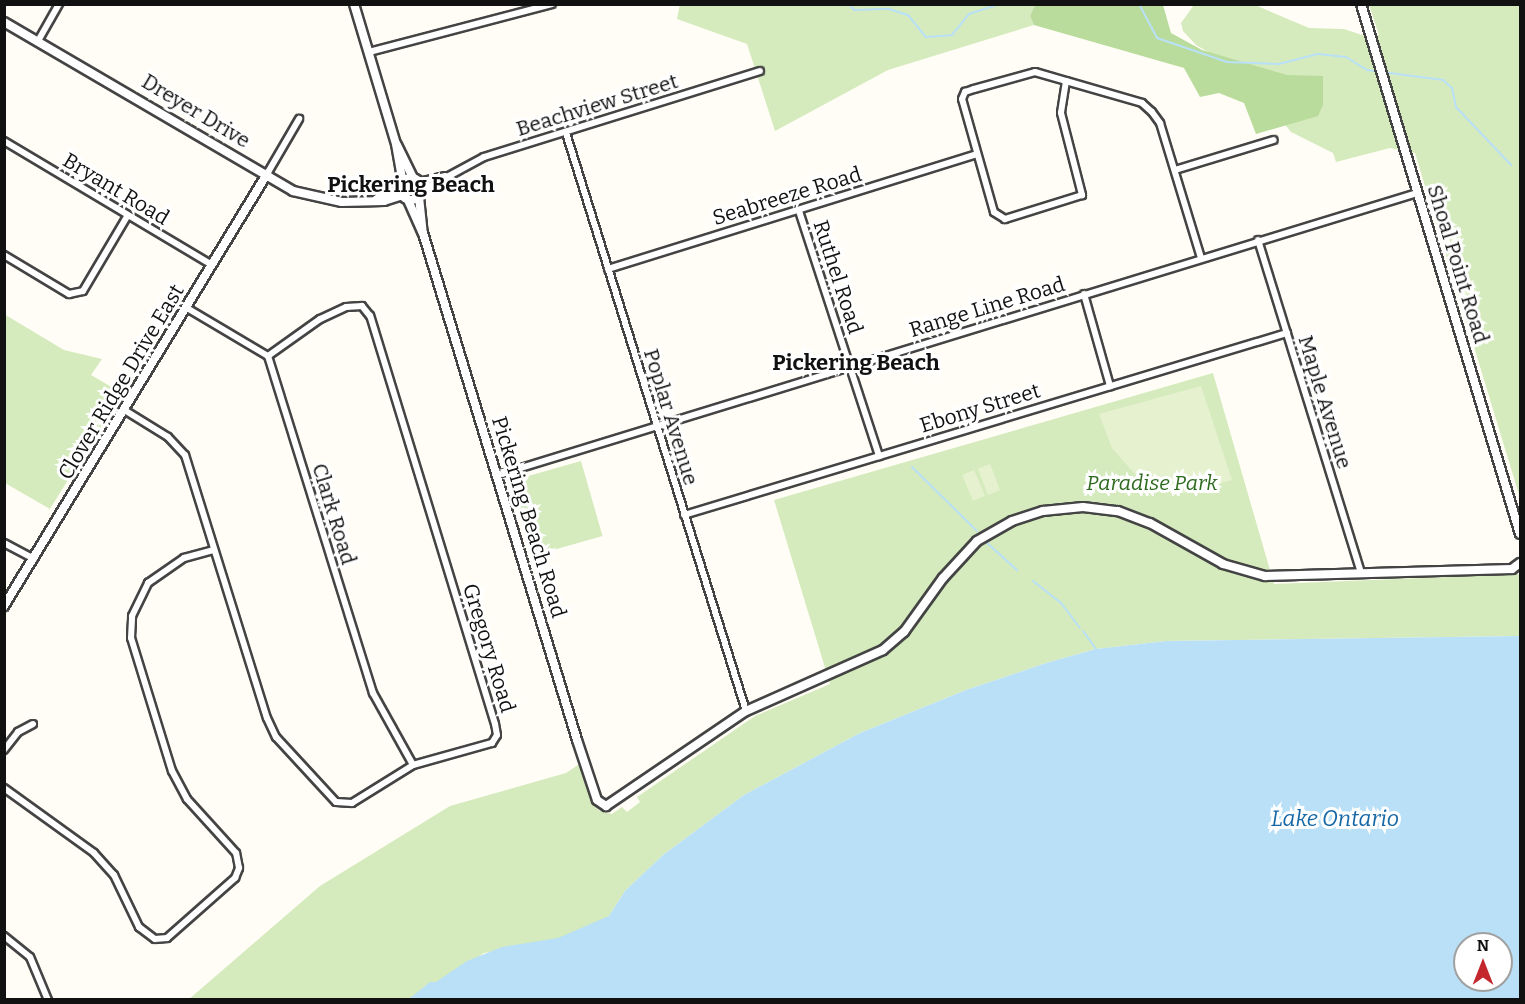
<!DOCTYPE html>
<style>
body{margin:0}
#map{position:relative;width:1525px;height:1004px;overflow:hidden;background:#fffdf5;font-family:Bitter,serif}
div>[style]{position:absolute}
[style*='--x']{left:calc(var(--x)*1px);top:calc(var(--y)*1px);width:calc(var(--w)*1px);rotate:calc(var(--a)*1deg)}
.green>*{inset:0;background:#d5ebbd;transform-origin:0 0}
.forest>*{inset:0;background:#b9dc9c}
.pitch>*{inset:0;background:#e6f2cf;transform-origin:0 0}
.water>*{inset:0;background:#b9e0f7}
.stream>*{height:2px;margin:-1px;padding:0 1px;transform-origin:1px;border-radius:1px;background:#b9e0f7}
.roads{filter:drop-shadow(2px 0 #444) drop-shadow(-2px 0 #444) drop-shadow(0 2px #444) drop-shadow(0 -2px #444)}
.minor>*{height:6px;margin:-3px;padding:0 3px;transform-origin:3px;border-radius:3px;background:#fff}
.tertiary>*{height:8px;margin:-4px;padding:0 4px;transform-origin:4px;border-radius:4px;background:#fff}
.tertiary>.ring{margin:-4px;padding:0;box-sizing:content-box;background:none;border:8px solid #fff;border-radius:50%}
span{translate:-50% -50%;white-space:nowrap;text-align:center;line-height:1.15;-webkit-text-stroke:6px #fff;paint-order:stroke}
.street-label{font-size:21px;color:#111}
.park-label{font-size:21px;color:#2f6b1f;font-style:italic}
.neighbourhood-label{font-size:22px;color:#111;font-weight:700}
.water-label{font-size:22px;color:#1768a6;font-style:italic}
.frame{position:absolute;inset:0;border:6px solid #111;pointer-events:none}
.north{position:absolute;left:1453px;top:932px;width:60px;height:60px;box-sizing:border-box;background:#fff;border:2px solid #a0a0a0;border-radius:50%;rotate:0deg;font-size:16px;font-weight:700;line-height:24px;text-align:center;color:#111}
.north::after{content:'';display:block;margin:auto;width:21px;height:27px;background:#c4262e;clip-path:polygon(50% 0,100% 100%,50% 72%,0 100%)}
</style>
<div id="map">
<div class="green">
<i style="clip-path:polygon(680px 4px,1035px 5px,1030px 16px,1034px 25px,888px 70px,775px 131px,747px 44px,677px 19px)"></i>
<i style="clip-path:polygon(1194px 5px,1255px 5px,1309px 28px,1344px 29px,1365px 36px,1379px 35px,1369px 5px,1520px 5px,1520px 498px,1415px 153px,1390px 148px,1336px 162px,1333px 153px,1291px 132px,1241px 71px,1196px 45px,1183px 31px,1181px 23px)"></i>
<i style="clip-path:polygon(4px 314px,64px 350px,102px 359px,91px 375px,122px 393px,50px 509px,5px 483px)"></i>
<i style="clip-path:polygon(1213px 373px,1274px 584px,1520px 574px,1520px 636px,1166px 641px,1096px 649px,1046px 663px,966px 690px,860px 733px,744px 795px,663px 855px,625px 891px,609px 916px,570px 940px,484px 953px,416px 999px,188px 1000px,320px 886px,450px 806px,566px 773px,581px 763px,593px 804px,600px 811px,612px 814px,622px 807px,627px 812px,640px 802px,637px 797px,755px 716px,830px 684px,774px 500px)"></i>
<i style="left:581px;top:461px;width:78px;height:73px;rotate:74deg"></i>
</div>
<div class="forest">
<i style="clip-path:polygon(1035px 5px,1163px 5px,1171px 33px,1202px 50px,1287px 75px,1323px 76px,1323px 105px,1318px 116px,1256px 134px,1244px 103px,1219px 93px,1200px 97px,1184px 68px,1034px 25px,1030px 16px)"></i>
</div>
<div class="pitch">
<i style="clip-path:polygon(1201px 386px,1232px 480px,1183px 493px,1142px 482px,1112px 448px,1099px 414px)"></i>
<i style="left:990px;top:464px;width:28px;height:13px;rotate:69deg"></i>
<i style="left:974px;top:470px;width:28px;height:13px;rotate:67deg"></i>
</div>
<div class="water">
<i style="clip-path:polygon(evenodd,1520px 636px,1520px 999px,409px 999px,430px 982px,436px 982px,467px 961px,502px 947px,558px 938px,609px 916px,625px 891px,663px 855px,744px 795px,860px 733px,966px 690px,1046px 663px,1096px 649px,1166px 641px,1520px 636px,1465px 944px,1501px 944px,1501px 980px,1465px 980px,1465px 944px)"></i>
</div>
<div class="stream">
<i style="--x:849;--y:4;--w:8;--a:50"></i>
<i style="--x:854;--y:10;--w:35;--a:-2"></i>
<i style="--x:889;--y:9;--w:20;--a:18"></i>
<i style="--x:908;--y:15;--w:28;--a:51"></i>
<i style="--x:926;--y:37;--w:26;--a:-4"></i>
<i style="--x:952;--y:35;--w:27;--a:-51"></i>
<i style="--x:969;--y:14;--w:32;--a:-18"></i>
<i style="--x:1139;--y:4;--w:38;--a:62"></i>
<i style="--x:1157;--y:38;--w:74;--a:18.9"></i>
<i style="--x:1227;--y:62;--w:52;--a:2.2"></i>
<i style="--x:1279;--y:64;--w:40;--a:-14.4"></i>
<i style="--x:1318;--y:54;--w:28;--a:6"></i>
<i style="--x:1346;--y:57;--w:25;--a:32"></i>
<i style="--x:1367;--y:70;--w:77;--a:7.5"></i>
<i style="--x:1443;--y:80;--w:12;--a:42"></i>
<i style="--x:1452;--y:88;--w:19;--a:78"></i>
<i style="--x:1456;--y:107;--w:80;--a:46.5"></i>
<i style="--x:912;--y:467;--w:91;--a:44.6"></i>
<i style="--x:986;--y:542;--w:42;--a:42.1"></i>
<i style="--x:1033;--y:581;--w:36;--a:38"></i>
<i style="--x:1061;--y:603;--w:31;--a:53"></i>
<i style="--x:1083;--y:631;--w:22;--a:54"></i>
</div>
<div class="roads">
<div class="minor">
<i style="--x:38;--y:41;--w:43;--a:-60.4"></i>
<i style="--x:369;--y:52;--w:189;--a:-14.7"></i>
<i style="--x:1066;--y:81;--w:32;--a:99"></i>
<i style="--x:1061;--y:113;--w:85;--a:75.6"></i>
<i style="--x:1082;--y:195;--w:81;--a:162.7"></i>
<i style="--x:1005;--y:219;--w:13;--a:-148"></i>
<i style="--x:994;--y:212;--w:117;--a:-105.8"></i>
<i style="--x:962;--y:99;--w:8;--a:-67"></i>
<i style="--x:965;--y:92;--w:9;--a:-18"></i>
<i style="--x:974;--y:89;--w:63;--a:-15.6"></i>
<i style="--x:1035;--y:72;--w:32;--a:16"></i>
<i style="--x:1066;--y:81;--w:79;--a:16.1"></i>
<i style="--x:1142;--y:103;--w:13;--a:42"></i>
<i style="--x:1152;--y:112;--w:14;--a:54"></i>
<i style="--x:1160;--y:123;--w:141;--a:73.1"></i>
<i style="--x:566;--y:133;--w:605;--a:72.7"></i>
<i style="--x:4;--y:141;--w:242;--a:30.8"></i>
<i style="--x:1175;--y:170;--w:103;--a:-16.9"></i>
<i style="--x:267;--y:174;--w:64;--a:-59.8"></i>
<i style="--x:419;--y:182;--w:27;--a:-13"></i>
<i style="--x:423;--y:190;--w:69;--a:-28.4"></i>
<i style="--x:484;--y:157;--w:289;--a:-17.3"></i>
<i style="--x:799;--y:211;--w:258;--a:71.9"></i>
<i style="--x:1258;--y:240;--w:349;--a:72.8"></i>
<i style="--x:4;--y:255;--w:76;--a:31"></i>
<i style="--x:69;--y:294;--w:14;--a:-12"></i>
<i style="--x:83;--y:291;--w:88;--a:-59.4"></i>
<i style="--x:608;--y:269;--w:384;--a:-17.3"></i>
<i style="--x:1084;--y:294;--w:96;--a:74.2"></i>
<i style="--x:187;--y:308;--w:94;--a:30.7"></i>
<i style="--x:268;--y:356;--w:353;--a:72.7"></i>
<i style="--x:373;--y:693;--w:82;--a:60.9"></i>
<i style="--x:126;--y:411;--w:49;--a:31.8"></i>
<i style="--x:168;--y:437;--w:25;--a:47"></i>
<i style="--x:185;--y:455;--w:275;--a:72.7"></i>
<i style="--x:267;--y:718;--w:21;--a:65"></i>
<i style="--x:276;--y:737;--w:88;--a:47.3"></i>
<i style="--x:336;--y:802;--w:16;--a:4"></i>
<i style="--x:352;--y:803;--w:72;--a:-31.9"></i>
<i style="--x:413;--y:765;--w:82;--a:-15.6"></i>
<i style="--x:492;--y:743;--w:9;--a:-58"></i>
<i style="--x:497;--y:735;--w:11;--a:-100"></i>
<i style="--x:495;--y:724;--w:427;--a:-107"></i>
<i style="--x:370;--y:316;--w:13;--a:-129"></i>
<i style="--x:362;--y:306;--w:16;--a:176"></i>
<i style="--x:346;--y:307;--w:29;--a:155"></i>
<i style="--x:320;--y:319;--w:64;--a:144.6"></i>
<i style="--x:498;--y:475;--w:961;--a:-17.06"></i>
<i style="--x:684;--y:515;--w:630;--a:-16.8"></i>
<i style="--x:4;--y:543;--w:34;--a:28"></i>
<i style="--x:4;--y:750;--w:23;--a:-52"></i>
<i style="--x:18;--y:732;--w:17;--a:-28"></i>
<i style="--x:4;--y:788;--w:111;--a:35.8"></i>
<i style="--x:94;--y:853;--w:30;--a:48"></i>
<i style="--x:114;--y:875;--w:58;--a:64.3"></i>
<i style="--x:139;--y:927;--w:20;--a:37"></i>
<i style="--x:155;--y:939;--w:12;--a:-5"></i>
<i style="--x:167;--y:938;--w:91;--a:-41.4"></i>
<i style="--x:235;--y:878;--w:11;--a:-68"></i>
<i style="--x:239;--y:868;--w:15;--a:-101"></i>
<i style="--x:236;--y:853;--w:73;--a:-132.2"></i>
<i style="--x:187;--y:799;--w:32;--a:-118"></i>
<i style="--x:172;--y:771;--w:139;--a:-107.1"></i>
<i style="--x:131;--y:638;--w:22;--a:-87"></i>
<i style="--x:132;--y:616;--w:37;--a:-64"></i>
<i style="--x:148;--y:583;--w:44;--a:-34.8"></i>
<i style="--x:184;--y:558;--w:31;--a:-15"></i>
<i style="--x:4;--y:936;--w:33;--a:39"></i>
<i style="--x:30;--y:957;--w:47;--a:67.3"></i>
</div>
<div class="tertiary">
<i style="--x:354;--y:4;--w:146;--a:73.3"></i>
<i style="--x:396;--y:144;--w:39;--a:80"></i>
<i style="--x:1361;--y:4;--w:553;--a:73.3"></i>
<i style="--x:4;--y:22;--w:335;--a:30.3"></i>
<i style="--x:293;--y:191;--w:50;--a:12.7"></i>
<i style="--x:342;--y:202;--w:42;--a:-1.4"></i>
<i style="--x:384;--y:201;--w:19;--a:-18"></i>
<i style="--x:397;--y:145;--w:37;--a:64"></i>
<i class="ring" style="left:400px;top:178px;width:14px;height:14px"></i>
<i style="--x:419;--y:197;--w:36;--a:84"></i>
<i style="--x:423;--y:233;--w:530;--a:73.1"></i>
<i style="--x:577;--y:740;--w:63;--a:71.6"></i>
<i style="--x:597;--y:800;--w:11;--a:34"></i>
<i style="--x:606;--y:806;--w:169;--a:-34.2"></i>
<i style="--x:746;--y:711;--w:150;--a:-24"></i>
<i style="--x:883;--y:650;--w:28;--a:-41"></i>
<i style="--x:904;--y:632;--w:67;--a:-54.2"></i>
<i style="--x:943;--y:578;--w:50;--a:-47.4"></i>
<i style="--x:977;--y:541;--w:40;--a:-29.7"></i>
<i style="--x:1012;--y:521;--w:33;--a:-18"></i>
<i style="--x:1043;--y:511;--w:40;--a:-5.7"></i>
<i style="--x:1083;--y:507;--w:35;--a:7"></i>
<i style="--x:1118;--y:511;--w:34;--a:21"></i>
<i style="--x:1150;--y:523;--w:84;--a:29.3"></i>
<i style="--x:1223;--y:564;--w:44;--a:15.9"></i>
<i style="--x:1265;--y:576;--w:247;--a:-1.6"></i>
<i style="--x:1512;--y:569;--w:10;--a:-37"></i>
<i style="--x:377;--y:199;--w:25;--a:-23"></i>
<i style="--x:408;--y:200;--w:36;--a:66"></i>
<i style="--x:4;--y:606;--w:506;--a:-58.67"></i>
</div>
</div>
<div class="street-label">
<span style="left:597px;top:105px;rotate:-17deg">Beachview Street</span>
<span style="left:196px;top:111px;rotate:31deg">Dreyer Drive</span>
<span style="left:116px;top:189px;rotate:31deg">Bryant Road</span>
<span style="left:787px;top:196px;rotate:-17deg">Seabreeze Road</span>
<span style="left:1458px;top:264px;rotate:73deg">Shoal Point Road</span>
<span style="left:838px;top:277px;rotate:72deg">Ruthel Road</span>
<span style="left:987px;top:307px;rotate:-17deg">Range Line Road</span>
<span style="left:121px;top:382px;rotate:-59deg">Clover Ridge Drive East</span>
<span style="left:1325px;top:402px;rotate:73deg">Maple Avenue</span>
<span style="left:980px;top:408px;rotate:-17deg">Ebony Street</span>
<span style="left:671px;top:417px;rotate:73deg">Poplar Avenue</span>
<span style="left:334px;top:514px;rotate:73deg">Clark Road</span>
<span style="left:529px;top:517px;rotate:73deg">Pickering Beach Road</span>
<span style="left:489px;top:648px;rotate:73deg">Gregory Road</span>
</div>
<div class="park-label">
<span style="left:1152px;top:483px">Paradise Park</span>
</div>
<div class="neighbourhood-label">
<span style="left:411px;top:185px">Pickering Beach</span>
<span style="left:856px;top:363px">Pickering Beach</span>
</div>
<div class="water-label">
<span style="left:1335px;top:819px">Lake Ontario</span>
</div>
<div class="frame"></div>
<div class="north">N</div>
</div>
